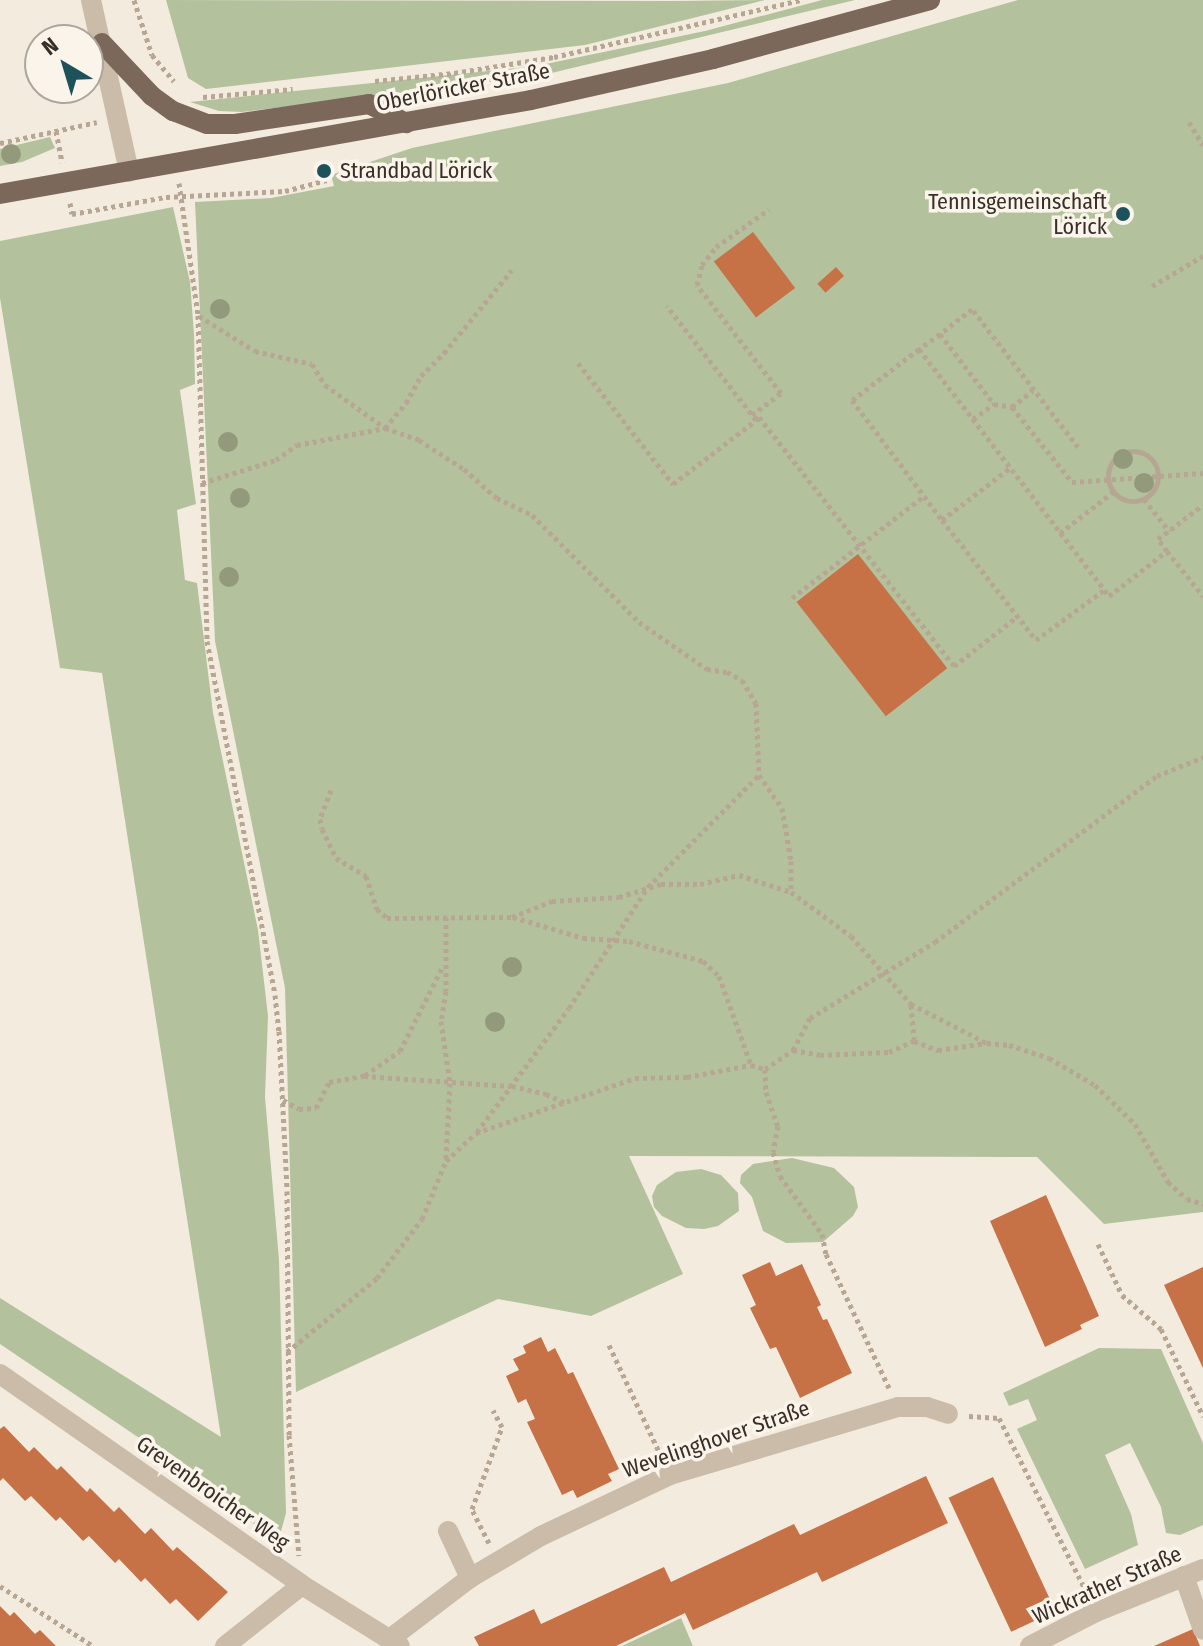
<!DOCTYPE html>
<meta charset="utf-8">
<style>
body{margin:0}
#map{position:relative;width:1203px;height:1646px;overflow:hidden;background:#f3ebde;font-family:"Fira Sans Condensed",sans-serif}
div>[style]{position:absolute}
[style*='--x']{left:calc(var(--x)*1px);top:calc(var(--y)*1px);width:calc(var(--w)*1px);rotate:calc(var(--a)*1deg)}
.green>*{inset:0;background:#b3c29d}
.building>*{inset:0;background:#c77147;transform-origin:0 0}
.path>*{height:5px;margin-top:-2.5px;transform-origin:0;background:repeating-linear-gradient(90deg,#b7a693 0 4px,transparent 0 8px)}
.path>.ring{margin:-2.5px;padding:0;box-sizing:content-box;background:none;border:5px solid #b7a693;border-radius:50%}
.minor>*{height:20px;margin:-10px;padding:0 10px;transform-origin:10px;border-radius:10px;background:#cbbca9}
.major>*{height:20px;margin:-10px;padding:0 10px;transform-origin:10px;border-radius:10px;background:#7b685a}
.trees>*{width:20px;height:20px;margin:-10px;border-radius:50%;background:#939a7c}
.dots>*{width:22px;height:22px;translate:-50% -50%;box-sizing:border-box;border:4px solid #faf4ea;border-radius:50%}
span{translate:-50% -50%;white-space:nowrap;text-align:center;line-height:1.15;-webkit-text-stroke:7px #faf4ea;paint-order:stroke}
.street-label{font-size:22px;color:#382f29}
.poi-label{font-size:22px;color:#382f29}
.left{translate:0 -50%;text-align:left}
.right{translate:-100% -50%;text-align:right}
.north{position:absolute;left:24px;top:24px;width:80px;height:80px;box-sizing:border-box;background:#faf4ea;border:2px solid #aca59d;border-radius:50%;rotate:322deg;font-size:22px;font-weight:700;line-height:32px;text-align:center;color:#382f29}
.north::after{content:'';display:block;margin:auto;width:28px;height:36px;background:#1e525b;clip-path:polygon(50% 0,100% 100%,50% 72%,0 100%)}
</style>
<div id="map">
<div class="green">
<i style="clip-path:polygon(166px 0,675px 1px,765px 0,585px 45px,206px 89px,188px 78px)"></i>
<i style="clip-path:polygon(822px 0,855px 0,539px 76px,242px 112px,219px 111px,190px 102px,536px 66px,705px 31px)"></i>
<i style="clip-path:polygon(1018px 0,1203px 0,1203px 1212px,1104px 1224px,1037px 1157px,629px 1156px,683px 1274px,591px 1316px,498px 1299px,296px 1392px,285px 988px,215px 641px,195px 202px,271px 198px,334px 186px,331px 175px,412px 148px,728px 83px)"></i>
<i style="clip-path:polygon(50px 137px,55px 148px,22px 162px,0 166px,0 149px)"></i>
<i style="clip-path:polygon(173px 207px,190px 282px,194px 334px,195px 384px,180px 390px,196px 504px,177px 510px,185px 580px,197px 583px,213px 713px,258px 930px,268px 1016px,265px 1097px,279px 1260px,286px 1513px,280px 1535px,265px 1533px,166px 1456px,0 1344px,0 1298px,221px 1437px,102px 673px,60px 668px,0 298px,0 241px)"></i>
<i style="clip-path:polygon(792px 1158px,834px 1168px,854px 1187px,858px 1207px,853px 1216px,823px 1242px,786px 1243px,763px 1231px,752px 1197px,740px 1183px,741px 1175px,753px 1164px)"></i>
<i style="clip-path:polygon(701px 1169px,721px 1175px,738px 1193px,739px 1211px,718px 1226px,704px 1229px,686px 1228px,662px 1216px,654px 1207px,652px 1196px,657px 1185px,676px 1172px)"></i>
<i style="clip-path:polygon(1099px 1348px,1161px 1349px,1203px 1443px,1203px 1525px,1180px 1535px,1166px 1533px,1161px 1507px,1130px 1443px,1105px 1455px,1131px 1514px,1138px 1545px,1085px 1569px,1017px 1429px,1037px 1420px,1028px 1399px,1009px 1406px,1003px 1393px)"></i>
<i style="clip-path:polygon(681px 1618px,693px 1646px,622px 1646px)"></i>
</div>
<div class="building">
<i style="left:753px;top:232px;width:70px;height:49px;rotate:53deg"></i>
<i style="left:836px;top:267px;width:12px;height:25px;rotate:48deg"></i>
<i style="left:858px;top:554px;width:145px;height:78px;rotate:52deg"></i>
<i style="clip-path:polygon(1046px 1195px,1099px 1316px,1080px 1325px,1082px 1329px,1045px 1347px,990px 1221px)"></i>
<i style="clip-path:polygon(770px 1262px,776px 1276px,802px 1264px,821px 1305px,817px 1307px,823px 1320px,827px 1319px,852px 1373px,800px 1398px,776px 1347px,770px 1349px,750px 1308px,756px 1305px,742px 1275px)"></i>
<i style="clip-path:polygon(1203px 1267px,1203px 1368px,1164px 1285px)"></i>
<i style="clip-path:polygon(541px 1337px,548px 1352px,555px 1348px,568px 1374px,573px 1372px,619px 1469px,608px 1474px,612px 1481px,577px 1498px,573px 1490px,562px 1495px,527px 1422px,535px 1419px,526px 1399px,518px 1403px,506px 1376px,519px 1370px,513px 1359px,526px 1353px,523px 1346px)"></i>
<i style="clip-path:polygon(4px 1426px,29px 1452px,34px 1447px,57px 1470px,61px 1466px,87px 1492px,90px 1488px,114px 1512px,119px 1507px,145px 1534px,151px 1528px,173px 1551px,177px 1547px,228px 1592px,198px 1621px,176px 1599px,170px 1604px,145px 1578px,141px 1582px,119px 1559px,115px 1563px,89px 1536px,83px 1541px,60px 1517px,56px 1521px,31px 1496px,25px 1501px,3px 1478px,0 1481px,0 1429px)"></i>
<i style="clip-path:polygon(926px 1476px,948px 1523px,822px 1582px,817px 1572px,693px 1630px,685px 1613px,616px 1646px,479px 1646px,474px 1637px,534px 1609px,541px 1624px,664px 1567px,671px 1582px,794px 1524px,800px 1535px)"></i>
<i style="left:993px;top:1477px;width:148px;height:49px;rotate:65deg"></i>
<i style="clip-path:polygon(0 1606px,10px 1616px,14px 1612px,35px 1634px,40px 1630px,56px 1646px,0 1646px)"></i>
<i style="clip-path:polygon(1193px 1629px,1200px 1646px,1154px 1646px)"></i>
</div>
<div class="path">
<i style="--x:134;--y:0;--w:58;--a:71.9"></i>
<i style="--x:152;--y:55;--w:34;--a:50"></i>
<i style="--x:375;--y:81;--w:79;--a:-5.8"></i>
<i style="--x:454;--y:73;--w:101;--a:-9.1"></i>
<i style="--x:554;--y:57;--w:253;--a:-13"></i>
<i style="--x:203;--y:97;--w:90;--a:-5.1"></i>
<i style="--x:1189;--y:122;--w:27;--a:59"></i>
<i style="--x:56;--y:131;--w:32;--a:79"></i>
<i style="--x:0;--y:143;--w:99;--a:-12.2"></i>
<i style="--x:179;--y:183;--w:133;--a:81.8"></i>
<i style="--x:198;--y:315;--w:326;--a:88.4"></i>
<i style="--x:207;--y:641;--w:360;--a:79.1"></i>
<i style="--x:275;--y:995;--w:36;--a:84"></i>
<i style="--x:279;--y:1031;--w:160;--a:87.1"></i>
<i style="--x:287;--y:1191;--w:244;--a:89.5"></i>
<i style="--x:289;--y:1435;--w:121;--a:85.3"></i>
<i style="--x:70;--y:203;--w:11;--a:80"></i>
<i style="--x:72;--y:214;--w:96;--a:-10.3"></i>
<i style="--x:166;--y:197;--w:119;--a:-2.9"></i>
<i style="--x:285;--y:191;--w:43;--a:-14.7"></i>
<i style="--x:327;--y:180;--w:9;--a:-108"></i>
<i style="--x:1152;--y:286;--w:59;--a:-30.5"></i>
<i style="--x:199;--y:316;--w:66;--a:32"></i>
<i style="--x:255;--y:351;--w:58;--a:12.8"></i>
<i style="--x:312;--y:364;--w:25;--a:58"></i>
<i style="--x:325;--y:385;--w:74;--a:35.6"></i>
<i style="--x:385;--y:428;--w:36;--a:19"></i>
<i style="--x:419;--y:440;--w:54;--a:32.8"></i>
<i style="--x:464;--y:469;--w:44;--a:41.3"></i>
<i style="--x:497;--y:498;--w:39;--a:26"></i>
<i style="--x:532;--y:515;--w:151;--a:45"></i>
<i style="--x:639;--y:622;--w:83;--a:34.7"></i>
<i style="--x:707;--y:669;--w:20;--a:9"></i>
<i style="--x:727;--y:672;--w:17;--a:28"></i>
<i style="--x:742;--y:680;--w:27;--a:59"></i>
<i style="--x:756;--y:703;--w:72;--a:87.6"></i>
<i style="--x:759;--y:775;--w:40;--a:55.1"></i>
<i style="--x:782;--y:808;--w:54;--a:80.4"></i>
<i style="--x:791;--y:861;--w:31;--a:90"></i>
<i style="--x:791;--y:892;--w:74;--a:36.3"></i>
<i style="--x:851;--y:936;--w:91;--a:48.6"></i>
<i style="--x:911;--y:1004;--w:85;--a:27.2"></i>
<i style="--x:940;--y:334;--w:26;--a:144"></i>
<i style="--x:919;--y:349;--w:312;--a:52.4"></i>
<i style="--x:1109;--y:596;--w:73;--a:-37.8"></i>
<i style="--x:1167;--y:551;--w:15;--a:-127"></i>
<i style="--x:1158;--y:539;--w:56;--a:-37.1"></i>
<i style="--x:919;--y:349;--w:84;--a:142.7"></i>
<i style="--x:852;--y:400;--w:120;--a:53.1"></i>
<i style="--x:578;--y:363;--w:154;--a:51.9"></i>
<i style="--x:673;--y:484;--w:105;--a:-37.6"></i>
<i style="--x:756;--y:420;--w:145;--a:-128"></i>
<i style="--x:1012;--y:407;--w:27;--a:-39"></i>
<i style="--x:752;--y:415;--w:36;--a:-37"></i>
<i style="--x:781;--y:393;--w:137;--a:-127.9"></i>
<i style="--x:697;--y:285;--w:21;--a:-76"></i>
<i style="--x:702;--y:265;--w:23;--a:-52"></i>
<i style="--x:716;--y:247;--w:65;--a:-35.6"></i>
<i style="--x:973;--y:419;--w:26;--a:-36"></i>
<i style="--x:756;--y:420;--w:4;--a:-45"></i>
<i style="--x:759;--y:417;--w:316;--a:51.9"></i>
<i style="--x:954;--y:666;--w:81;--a:-38"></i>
<i style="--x:1078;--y:447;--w:174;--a:-127.5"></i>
<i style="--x:972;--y:309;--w:41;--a:142"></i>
<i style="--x:940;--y:334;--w:88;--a:52.4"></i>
<i style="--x:994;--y:404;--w:18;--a:9"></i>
<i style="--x:1012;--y:407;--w:96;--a:51.3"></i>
<i style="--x:1072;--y:482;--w:131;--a:-3.9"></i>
<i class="ring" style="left:1108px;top:451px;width:45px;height:45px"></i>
<i style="--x:202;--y:483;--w:77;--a:-17.3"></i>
<i style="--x:276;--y:460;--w:26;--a:-36"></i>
<i style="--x:297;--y:445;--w:90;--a:-10.9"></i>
<i style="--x:385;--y:428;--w:33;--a:-50"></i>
<i style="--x:406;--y:403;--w:31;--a:-61"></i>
<i style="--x:421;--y:376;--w:33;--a:-45"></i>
<i style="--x:444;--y:353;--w:107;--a:-50.7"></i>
<i style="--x:1144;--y:499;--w:41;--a:52"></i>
<i style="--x:942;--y:520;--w:152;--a:51.9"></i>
<i style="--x:1036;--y:640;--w:84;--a:-36.3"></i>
<i style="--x:1060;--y:533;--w:67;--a:-37.7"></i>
<i style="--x:1167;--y:551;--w:58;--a:51.3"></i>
<i style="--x:792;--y:598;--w:167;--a:-37.7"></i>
<i style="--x:924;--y:496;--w:30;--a:53"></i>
<i style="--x:942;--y:520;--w:86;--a:-37.4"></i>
<i style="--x:331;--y:790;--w:31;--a:111"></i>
<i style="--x:320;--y:819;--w:10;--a:79"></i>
<i style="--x:322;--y:829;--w:32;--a:64"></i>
<i style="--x:336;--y:858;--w:35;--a:31"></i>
<i style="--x:366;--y:876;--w:35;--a:72"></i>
<i style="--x:377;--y:909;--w:13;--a:42"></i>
<i style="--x:387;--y:918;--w:125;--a:-0.5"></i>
<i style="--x:512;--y:917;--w:43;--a:-21.8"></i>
<i style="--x:552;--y:901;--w:67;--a:-3.4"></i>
<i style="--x:619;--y:897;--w:44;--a:-17.2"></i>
<i style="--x:661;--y:884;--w:39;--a:0"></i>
<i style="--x:700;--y:884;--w:40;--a:-13"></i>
<i style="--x:739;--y:875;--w:55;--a:18.1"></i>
<i style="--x:446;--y:917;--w:74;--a:90"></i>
<i style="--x:446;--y:991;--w:30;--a:99"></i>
<i style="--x:441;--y:1021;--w:63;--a:81.7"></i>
<i style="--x:450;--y:1083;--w:77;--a:93"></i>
<i style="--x:513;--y:917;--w:73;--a:16.7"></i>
<i style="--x:583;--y:938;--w:46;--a:3.7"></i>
<i style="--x:629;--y:941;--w:77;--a:15.1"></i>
<i style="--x:703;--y:961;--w:22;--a:43"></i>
<i style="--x:719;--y:976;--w:95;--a:70.2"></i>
<i style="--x:911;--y:1005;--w:36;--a:85"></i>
<i style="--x:793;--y:1050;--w:36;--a:-62"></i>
<i style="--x:810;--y:1018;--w:146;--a:-31.3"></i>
<i style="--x:935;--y:942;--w:277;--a:-36.8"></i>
<i style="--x:1157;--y:776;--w:50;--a:-22.4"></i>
<i style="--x:765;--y:1069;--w:23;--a:88"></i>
<i style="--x:766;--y:1092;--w:36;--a:71"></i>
<i style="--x:778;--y:1126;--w:26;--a:101"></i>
<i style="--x:773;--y:1152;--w:25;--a:74"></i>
<i style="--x:780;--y:1176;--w:72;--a:54.1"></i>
<i style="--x:822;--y:1234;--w:20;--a:79"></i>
<i style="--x:826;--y:1254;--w:148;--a:64.8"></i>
<i style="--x:365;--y:1075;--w:42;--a:-34.4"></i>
<i style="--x:400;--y:1051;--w:95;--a:-63.2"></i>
<i style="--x:283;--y:1100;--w:18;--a:29"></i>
<i style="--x:299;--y:1109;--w:17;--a:-3"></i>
<i style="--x:316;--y:1108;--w:29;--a:-63"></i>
<i style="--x:329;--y:1082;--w:36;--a:-10"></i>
<i style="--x:364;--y:1076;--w:148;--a:3.9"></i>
<i style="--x:512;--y:1086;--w:35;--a:13"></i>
<i style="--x:546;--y:1094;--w:21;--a:25"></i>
<i style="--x:477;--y:1132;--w:154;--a:-53.4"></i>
<i style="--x:569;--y:1008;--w:145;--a:-56.9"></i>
<i style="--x:648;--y:887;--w:158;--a:-45.3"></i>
<i style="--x:1098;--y:1244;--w:56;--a:64.8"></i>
<i style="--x:1122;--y:1295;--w:52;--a:41.1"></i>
<i style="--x:1161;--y:1329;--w:97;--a:64.2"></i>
<i style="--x:609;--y:1345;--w:123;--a:64.9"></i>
<i style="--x:287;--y:1352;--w:117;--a:-39.4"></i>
<i style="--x:377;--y:1278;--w:74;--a:-52.7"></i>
<i style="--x:422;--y:1219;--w:63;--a:-67.5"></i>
<i style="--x:446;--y:1161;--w:41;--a:-43"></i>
<i style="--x:476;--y:1133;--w:168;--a:-19.1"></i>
<i style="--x:635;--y:1078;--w:52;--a:-1.1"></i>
<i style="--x:687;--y:1077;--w:65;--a:-10.6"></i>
<i style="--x:751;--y:1065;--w:15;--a:16"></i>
<i style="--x:765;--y:1069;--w:34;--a:-34"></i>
<i style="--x:793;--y:1050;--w:27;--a:10"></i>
<i style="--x:820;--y:1055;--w:69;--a:-2.5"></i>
<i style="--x:889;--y:1052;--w:27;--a:-24"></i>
<i style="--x:914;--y:1041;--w:26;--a:21"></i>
<i style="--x:938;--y:1050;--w:49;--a:-8.1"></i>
<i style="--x:987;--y:1043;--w:22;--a:5"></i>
<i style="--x:1009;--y:1045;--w:42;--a:18"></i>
<i style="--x:1049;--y:1058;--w:53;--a:30.4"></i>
<i style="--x:1095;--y:1085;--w:56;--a:44.3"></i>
<i style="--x:1135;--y:1124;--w:67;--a:60.4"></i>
<i style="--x:1168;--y:1182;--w:25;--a:42"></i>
<i style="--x:1187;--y:1199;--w:17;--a:17"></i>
<i style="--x:969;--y:1416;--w:30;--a:4"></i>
<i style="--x:999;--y:1418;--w:196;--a:63.3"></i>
<i style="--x:489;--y:1543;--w:38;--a:-117"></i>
<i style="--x:472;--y:1509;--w:87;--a:-69.9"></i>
<i style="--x:502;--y:1427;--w:19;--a:-118"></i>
<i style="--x:0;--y:1586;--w:111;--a:32.8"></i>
</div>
<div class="minor">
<i style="--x:91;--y:0;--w:176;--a:77.5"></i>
<i style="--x:0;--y:1374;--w:368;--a:34.9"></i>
<i style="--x:302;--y:1585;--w:115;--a:31.9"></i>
<i style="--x:448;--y:1531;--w:52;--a:64.9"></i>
<i style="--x:1184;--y:1576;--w:57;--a:70.6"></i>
<i style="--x:391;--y:1638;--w:99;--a:-37.2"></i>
<i style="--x:470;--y:1578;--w:82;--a:-30.6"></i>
<i style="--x:541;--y:1536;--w:143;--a:-25.3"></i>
<i style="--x:670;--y:1475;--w:238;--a:-16.6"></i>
<i style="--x:898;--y:1407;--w:29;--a:0"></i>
<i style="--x:927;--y:1407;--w:22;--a:18"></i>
<i style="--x:225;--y:1646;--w:98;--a:-38.4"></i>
<i style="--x:1030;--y:1646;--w:74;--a:-27.3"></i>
<i style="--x:1096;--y:1612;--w:115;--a:-21.9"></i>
</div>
<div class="major">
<i style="--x:102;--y:43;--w:73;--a:46.7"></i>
<i style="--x:152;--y:96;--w:26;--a:36"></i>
<i style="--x:173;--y:111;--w:36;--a:21"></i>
<i style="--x:207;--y:124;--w:28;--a:0"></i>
<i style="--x:235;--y:124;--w:135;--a:-8.5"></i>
<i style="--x:369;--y:104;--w:42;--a:27.2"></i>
<i style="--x:0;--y:194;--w:539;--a:-10.04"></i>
<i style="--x:531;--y:100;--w:187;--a:-12.7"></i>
<i style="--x:713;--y:59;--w:225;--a:-15.2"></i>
</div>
<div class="trees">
<i style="left:11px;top:154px"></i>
<i style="left:220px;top:309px"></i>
<i style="left:228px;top:442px"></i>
<i style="left:1123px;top:459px"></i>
<i style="left:1144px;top:483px"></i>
<i style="left:240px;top:498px"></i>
<i style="left:229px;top:577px"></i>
<i style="left:512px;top:967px"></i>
<i style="left:495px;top:1022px"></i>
</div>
<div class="dots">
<i style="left:324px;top:171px;background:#1e525b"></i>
<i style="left:1123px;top:214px;background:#1e525b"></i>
</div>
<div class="street-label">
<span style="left:463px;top:87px;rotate:-11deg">Oberlöricker Straße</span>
<span style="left:716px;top:1439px;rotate:-19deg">Wevelinghover Straße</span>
<span style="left:213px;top:1493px;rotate:35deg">Grevenbroicher Weg</span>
<span style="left:1107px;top:1585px;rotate:-24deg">Wickrather Straße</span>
</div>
<div class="poi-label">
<span class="left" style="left:340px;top:171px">Strandbad Lörick</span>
<span class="right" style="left:1107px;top:214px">Tennisgemeinschaft<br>Lörick</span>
</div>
<div class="north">N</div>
</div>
